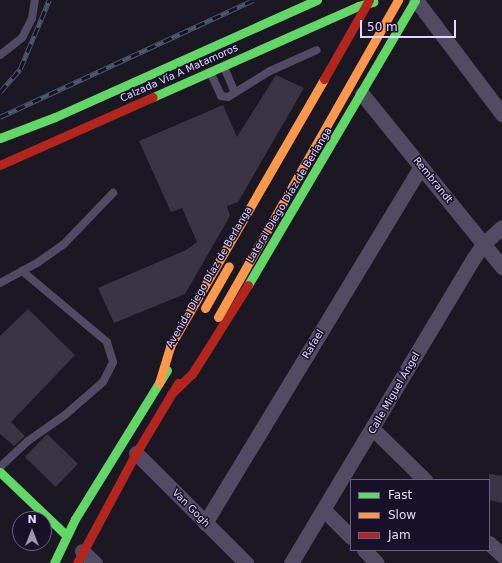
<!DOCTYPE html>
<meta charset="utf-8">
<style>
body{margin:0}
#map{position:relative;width:502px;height:563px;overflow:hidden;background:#1b1723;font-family:"DejaVu Sans",sans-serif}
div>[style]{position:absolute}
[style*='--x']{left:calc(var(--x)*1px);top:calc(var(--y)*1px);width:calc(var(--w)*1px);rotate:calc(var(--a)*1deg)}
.building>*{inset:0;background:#3a3445;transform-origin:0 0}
.lane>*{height:8px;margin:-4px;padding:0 4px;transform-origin:4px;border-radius:4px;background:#514c64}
.street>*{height:15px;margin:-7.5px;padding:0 7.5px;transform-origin:7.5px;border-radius:7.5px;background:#514c64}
.fast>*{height:9px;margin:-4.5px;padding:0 4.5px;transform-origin:4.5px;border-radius:4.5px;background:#63d668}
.slow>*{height:9px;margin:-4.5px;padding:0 4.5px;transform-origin:4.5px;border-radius:4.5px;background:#ff974d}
.jam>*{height:9px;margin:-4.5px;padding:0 4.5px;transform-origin:4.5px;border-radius:4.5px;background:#b3261e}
.rail>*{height:4.5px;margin-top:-2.25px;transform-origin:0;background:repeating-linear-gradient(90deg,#191129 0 9px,#4b586e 0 18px);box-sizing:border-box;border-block:1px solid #4b586e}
.slow-bridge>*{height:9px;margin:-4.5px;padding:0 4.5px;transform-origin:4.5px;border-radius:4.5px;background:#ff974d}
span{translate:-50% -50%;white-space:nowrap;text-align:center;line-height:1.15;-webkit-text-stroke:3px #191129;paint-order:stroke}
.street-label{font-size:10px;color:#e4d9fe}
.legend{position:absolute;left:350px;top:479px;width:140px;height:72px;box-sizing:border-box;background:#191129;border:1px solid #6a617e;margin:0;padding:5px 7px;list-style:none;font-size:12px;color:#e4d9fe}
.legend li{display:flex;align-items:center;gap:8px;height:20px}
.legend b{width:20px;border:1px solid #6a617e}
.north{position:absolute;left:12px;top:511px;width:40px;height:40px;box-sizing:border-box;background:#191129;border:1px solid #6a617e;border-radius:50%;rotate:0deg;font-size:11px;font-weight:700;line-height:16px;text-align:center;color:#e4d9fe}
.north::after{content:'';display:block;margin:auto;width:14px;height:18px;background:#9e95b1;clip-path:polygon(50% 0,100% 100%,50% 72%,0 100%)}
.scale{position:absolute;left:360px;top:20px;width:96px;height:18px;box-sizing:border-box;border:2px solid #e4d9fe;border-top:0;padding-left:5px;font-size:12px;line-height:14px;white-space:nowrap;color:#e4d9fe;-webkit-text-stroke:3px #191129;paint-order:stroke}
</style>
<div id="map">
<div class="building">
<i style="clip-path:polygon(276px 75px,304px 88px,238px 202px,227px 206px,230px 216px,185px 294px,114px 323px,98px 288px,186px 250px,197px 242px,182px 208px,171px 212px,139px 141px,223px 105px,237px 137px)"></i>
<i style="clip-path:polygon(28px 309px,75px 355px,11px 422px,25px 436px,14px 446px,0 434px,0 336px)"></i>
<i style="left:47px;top:434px;width:43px;height:32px;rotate:44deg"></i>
<i style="clip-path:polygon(489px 474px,502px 476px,502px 503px,489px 500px)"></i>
</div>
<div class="lane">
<i style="--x:0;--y:55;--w:28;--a:-38"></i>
<i style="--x:22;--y:38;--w:22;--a:-63"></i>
<i style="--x:32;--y:18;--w:18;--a:-81"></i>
<i style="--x:224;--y:67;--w:28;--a:67"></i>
<i style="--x:210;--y:72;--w:26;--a:65"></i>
<i style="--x:221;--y:96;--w:7;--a:8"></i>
<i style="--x:228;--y:97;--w:49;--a:-31.8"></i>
<i style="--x:270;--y:71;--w:51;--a:-24.1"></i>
<i style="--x:0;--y:283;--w:42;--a:-28.4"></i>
<i style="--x:37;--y:263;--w:33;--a:-35"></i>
<i style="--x:64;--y:244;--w:71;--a:-46.1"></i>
<i style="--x:0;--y:467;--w:38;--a:-43"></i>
<i style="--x:28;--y:441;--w:45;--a:-35.1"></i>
<i style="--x:65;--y:415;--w:50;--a:-41"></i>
<i style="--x:103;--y:382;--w:22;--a:-63"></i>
<i style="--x:113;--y:362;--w:21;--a:-107"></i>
<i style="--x:107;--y:342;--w:111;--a:-140.1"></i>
</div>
<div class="street">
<i style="--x:416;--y:0;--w:143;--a:53"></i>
<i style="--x:362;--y:94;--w:223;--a:51"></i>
<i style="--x:373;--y:429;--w:73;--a:44.4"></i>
<i style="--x:136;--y:453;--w:156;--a:45"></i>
<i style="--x:324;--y:510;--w:38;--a:45"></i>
<i style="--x:205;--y:523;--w:417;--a:-58.8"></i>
<i style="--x:489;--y:543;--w:18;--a:43"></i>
<i style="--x:364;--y:550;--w:18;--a:45"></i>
<i style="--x:82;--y:551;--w:18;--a:43"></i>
<i style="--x:291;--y:563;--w:354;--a:-59.1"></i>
<i style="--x:473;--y:259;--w:18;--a:-56"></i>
<i style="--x:483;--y:244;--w:25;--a:-42"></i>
</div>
<div class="fast">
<i style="--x:153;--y:97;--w:224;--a:-23.9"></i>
<i style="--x:358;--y:6;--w:16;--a:-15"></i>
<i style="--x:0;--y:138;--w:59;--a:-20.9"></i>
<i style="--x:55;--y:117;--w:287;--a:-24.1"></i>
<i style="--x:248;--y:285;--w:330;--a:-59.6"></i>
<i style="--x:0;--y:472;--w:91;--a:43.7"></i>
<i style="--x:54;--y:563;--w:49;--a:-64.5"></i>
<i style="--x:75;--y:519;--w:175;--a:-58.3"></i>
</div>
<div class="slow">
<i style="--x:159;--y:383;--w:39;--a:-73"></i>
<i style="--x:170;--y:346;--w:308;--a:-60"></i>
</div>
<div class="jam">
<i style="--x:324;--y:79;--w:91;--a:-60.3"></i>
<i style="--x:0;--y:165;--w:167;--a:-24"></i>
<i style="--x:171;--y:394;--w:29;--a:-44"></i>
<i style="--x:192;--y:374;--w:105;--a:-57.8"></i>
<i style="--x:77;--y:563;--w:125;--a:-61.8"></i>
<i style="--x:136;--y:453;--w:82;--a:-59"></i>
</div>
<div class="rail">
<i style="--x:0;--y:92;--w:30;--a:-49"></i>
<i style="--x:20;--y:69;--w:75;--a:-67.2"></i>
<i style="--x:0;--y:117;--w:279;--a:-24.8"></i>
</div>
<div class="slow-bridge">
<i style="--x:205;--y:308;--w:48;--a:-60.3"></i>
<i style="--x:218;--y:317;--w:365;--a:-60.4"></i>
</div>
<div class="street-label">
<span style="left:179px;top:73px;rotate:-24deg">Calzada Vía A Matamoros</span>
<span style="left:433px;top:180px;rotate:51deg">Rembrandt</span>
<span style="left:289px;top:195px;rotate:-59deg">Lateral Diego Díaz de Berlanga</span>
<span style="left:209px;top:277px;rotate:-60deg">Avenida Diego Díaz de Berlanga</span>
<span style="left:313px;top:344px;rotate:-59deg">Rafael</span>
<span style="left:394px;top:393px;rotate:-60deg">Calle Miguel Ángel</span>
<span style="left:191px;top:508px;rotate:45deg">Van Gogh</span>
</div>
<ul class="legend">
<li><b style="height:5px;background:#63d668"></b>Fast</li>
<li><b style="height:5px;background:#ff974d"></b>Slow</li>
<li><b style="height:5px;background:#b3261e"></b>Jam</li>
</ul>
<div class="north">N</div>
<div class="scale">50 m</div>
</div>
